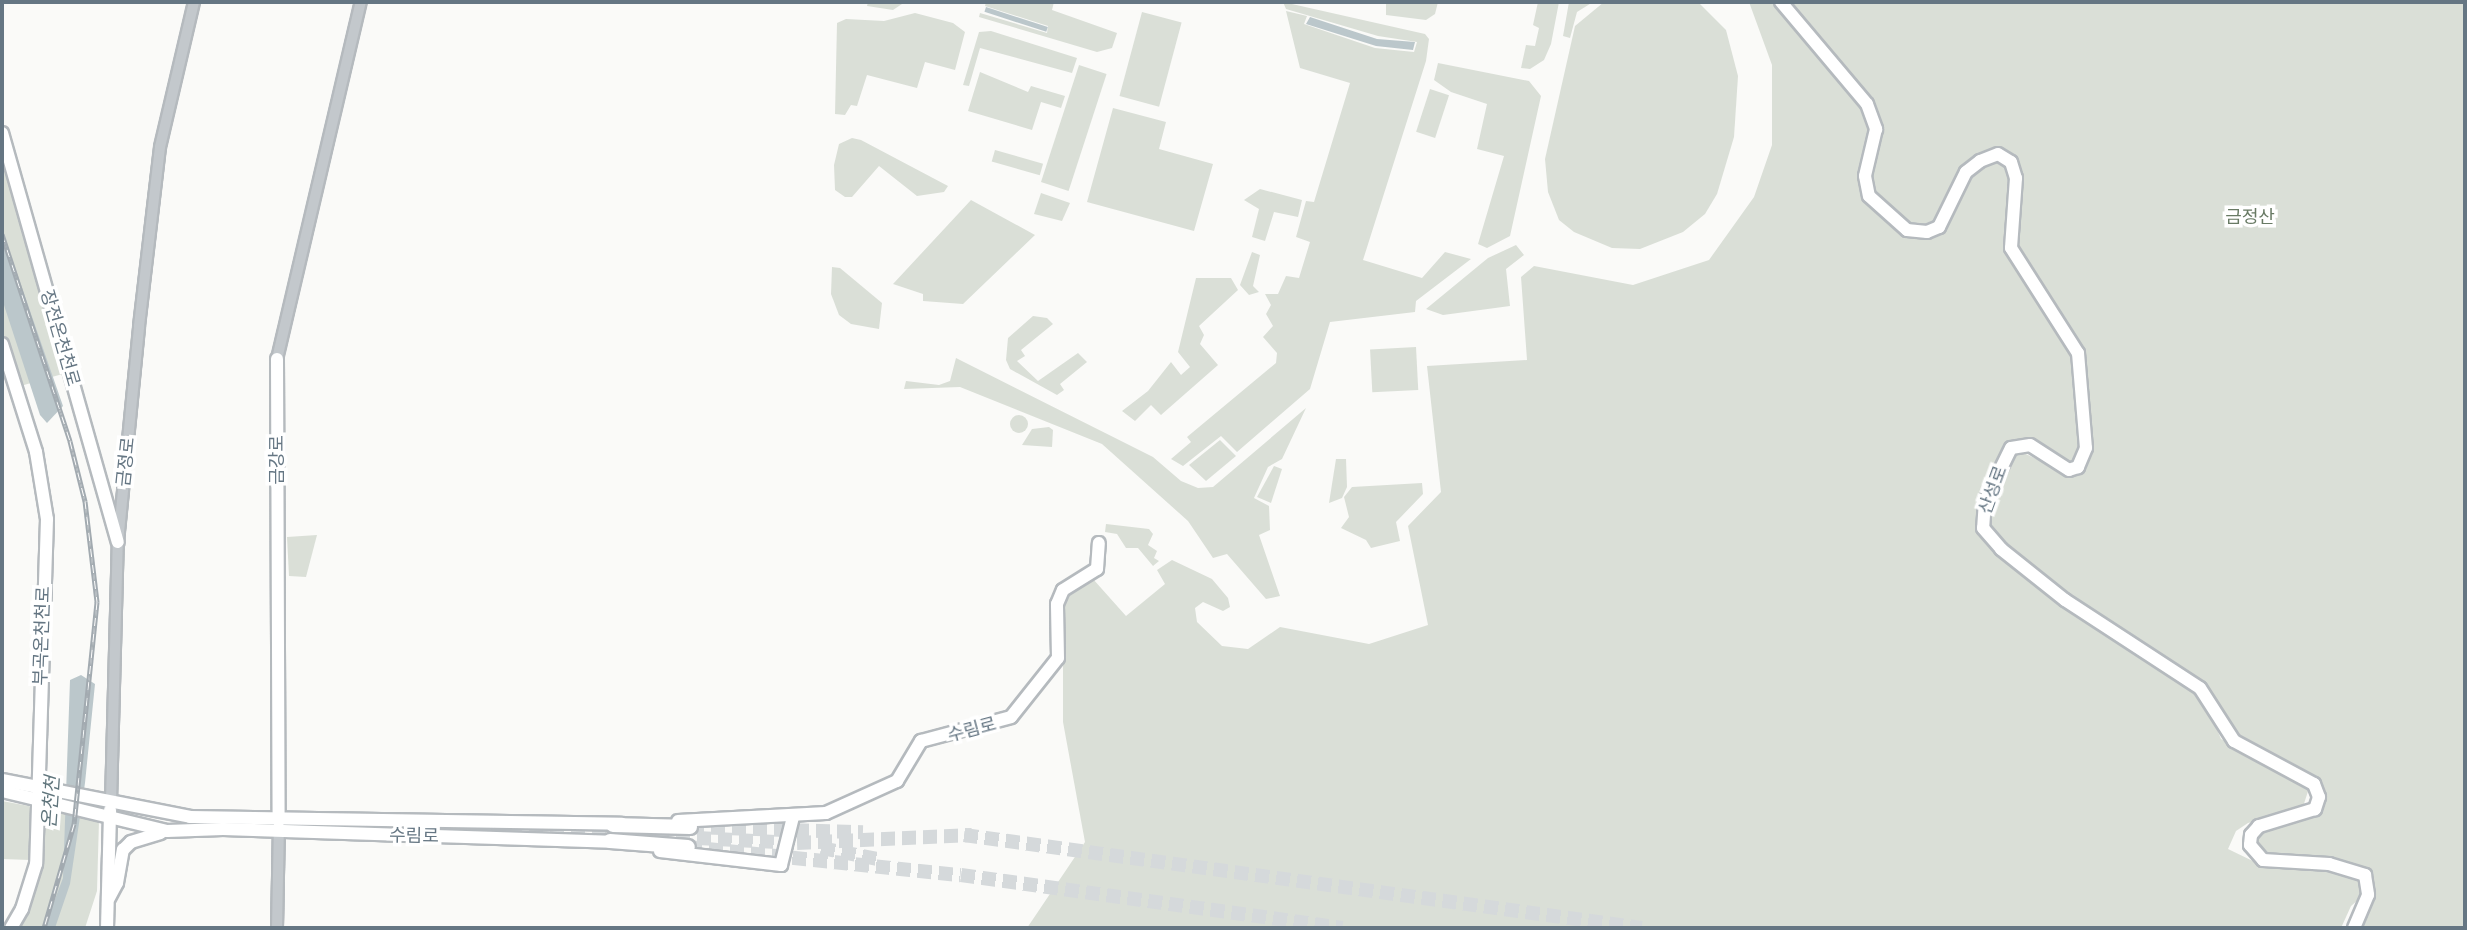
<!DOCTYPE html>
<meta charset="utf-8">
<style>
body{margin:0}
#map{position:relative;width:2467px;height:930px;overflow:hidden;background:#fafaf8;font-family:"Asap Condensed","Noto Sans KR",sans-serif}
div>[style]{position:absolute}
[style*='--x']{left:calc(var(--x)*1px);top:calc(var(--y)*1px);width:calc(var(--w)*1px);rotate:calc(var(--a)*1deg)}
.green>*{inset:0;background:#dadfd7;transform-origin:0 0}
.round{border-radius:50%}
.water>*{inset:0;background:#bbc7cb;transform-origin:0 0}
.highway-tunnel>*{height:14px;margin-top:-7px;transform-origin:0;background:repeating-linear-gradient(90deg,#d5d9db 0 14px,transparent 0 21px)}
.roads{filter:drop-shadow(2px 0 #b5babe) drop-shadow(-2px 0 #b5babe) drop-shadow(0 2px #b5babe) drop-shadow(0 -2px #b5babe)}
.minor>*{height:10px;margin:-5px;padding:0 5px;transform-origin:5px;border-radius:5px;background:#c3c8cc}
.major>*{height:12px;margin:-6px;padding:0 6px;transform-origin:6px;border-radius:6px;background:#fff}
.highway>*{height:14px;margin:-7px;padding:0 7px;transform-origin:7px;border-radius:7px;background:#fff}
.rail>*{height:5px;margin-top:-2.5px;transform-origin:0;background:repeating-linear-gradient(90deg,#fff 0 8px,#a2aab0 0 16px);box-sizing:border-box;border-block:2px solid #a2aab0}
span{translate:-50% -50%;white-space:nowrap;text-align:center;line-height:1.15;-webkit-text-stroke:7px #fff;paint-order:stroke}
.park-label{font-size:18px;color:#687a64}
.street-label{font-size:18px;color:#657683}
.water-label{font-size:19px;color:#60757c;font-style:italic}
.frame{position:absolute;inset:0;border:4px solid #657683;pointer-events:none}
</style>
<div id="map">
<div class="green">
<i style="clip-path:polygon(868px 2px,905px 2px,893px 10px,867px 6px)"></i>
<i style="clip-path:polygon(986px 2px,1054px 2px,1052px 10px,1117px 33px,1112px 48px,1097px 52px,979px 17px,980px 13px,1047px 33px,1048px 26px,985px 6px)"></i>
<i style="clip-path:polygon(1283px 2px,1425px 34px,1429px 39px,1426px 61px,1363px 260px,1422px 278px,1445px 252px,1471px 259px,1416px 301px,1415px 312px,1330px 322px,1310px 389px,1237px 452px,1221px 436px,1183px 466px,1171px 459px,1191px 442px,1187px 437px,1276px 363px,1277px 353px,1263px 337px,1273px 326px,1266px 314px,1271px 305px,1265px 294px,1278px 294px,1286px 276px,1299px 278px,1310px 242px,1296px 237px,1306px 201px,1314px 202px,1350px 83px,1300px 68px,1286px 11px,1307px 16px,1304px 24px,1375px 48px,1414px 52px,1417px 42px,1378px 36px,1286px 9px)"></i>
<i style="clip-path:polygon(1386px 2px,1438px 2px,1435px 14px,1426px 20px,1386px 15px)"></i>
<i style="clip-path:polygon(1538px 2px,1559px 2px,1551px 44px,1544px 60px,1530px 69px,1521px 68px,1526px 45px,1535px 46px,1539px 28px,1533px 25px)"></i>
<i style="clip-path:polygon(1569px 2px,1593px 2px,1577px 12px,1570px 38px,1563px 36px)"></i>
<i style="clip-path:polygon(1604px 2px,1698px 2px,1726px 30px,1738px 76px,1734px 137px,1717px 194px,1705px 214px,1683px 232px,1640px 249px,1612px 248px,1574px 232px,1559px 220px,1548px 192px,1545px 159px,1575px 26px)"></i>
<i style="clip-path:polygon(1749px 2px,1778px 2px,1864px 103px,1875px 129px,1867px 198px,1927px 235px,1969px 170px,1998px 156px,2014px 176px,2008px 247px,2077px 355px,2084px 451px,2073px 467px,2031px 442px,2005px 454px,1981px 533px,2201px 691px,2221px 739px,2310px 785px,2302px 810px,2248px 823px,2236px 831px,2228px 849px,2259px 864px,2326px 868px,2359px 875px,2365px 894px,2351px 906px,2341px 928px,1027px 928px,1085px 842px,1063px 722px,1063px 606px,1069px 593px,1093px 579px,1126px 616px,1165px 584px,1157px 570px,1172px 560px,1212px 579px,1228px 598px,1230px 607px,1223px 611px,1203px 602px,1195px 608px,1197px 622px,1222px 646px,1248px 649px,1280px 627px,1369px 644px,1428px 625px,1408px 526px,1441px 492px,1427px 366px,1527px 360px,1521px 277px,1534px 266px,1633px 285px,1709px 260px,1754px 197px,1772px 145px,1772px 65px)"></i>
<i style="clip-path:polygon(1785px 2px,2465px 2px,2465px 928px,2359px 928px,2371px 873px,2270px 860px,2252px 838px,2258px 831px,2302px 818px,2323px 797px,2233px 736px,2205px 689px,2067px 596px,1987px 530px,1986px 508px,2017px 450px,2054px 467px,2084px 465px,2081px 354px,2013px 249px,2010px 157px,1980px 159px,1937px 227px,1911px 230px,1870px 196px,1867px 178px,1878px 130px)"></i>
<i style="left:1142px;top:12px;width:41px;height:87px;rotate:15deg"></i>
<i style="clip-path:polygon(915px 13px,953px 23px,965px 32px,955px 70px,925px 62px,917px 88px,867px 75px,857px 106px,851px 105px,845px 115px,835px 114px,837px 23px,846px 19px,884px 21px)"></i>
<i style="clip-path:polygon(991px 31px,1077px 58px,1072px 73px,980px 48px,969px 86px,963px 85px,979px 32px)"></i>
<i style="clip-path:polygon(1438px 63px,1529px 81px,1541px 96px,1510px 236px,1487px 248px,1478px 244px,1504px 156px,1477px 149px,1487px 104px,1451px 92px,1434px 80px)"></i>
<i style="left:1079px;top:65px;width:29px;height:123px;rotate:18deg"></i>
<i style="clip-path:polygon(980px 72px,1028px 92px,1031px 86px,1065px 96px,1061px 108px,1041px 102px,1032px 130px,968px 111px)"></i>
<i style="left:1430px;top:89px;width:20px;height:45px;rotate:18deg"></i>
<i style="clip-path:polygon(1113px 108px,1166px 122px,1159px 149px,1213px 164px,1194px 231px,1087px 202px)"></i>
<i style="clip-path:polygon(852px 138px,861px 140px,948px 186px,944px 192px,917px 196px,879px 166px,852px 197px,845px 197px,835px 190px,834px 165px,839px 144px)"></i>
<i style="left:995px;top:150px;width:50px;height:12px;rotate:16deg"></i>
<i style="clip-path:polygon(2px 157px,66px 373px,24px 385px,18px 385px,2px 336px)"></i>
<i style="clip-path:polygon(1260px 189px,1302px 200px,1298px 217px,1274px 212px,1265px 241px,1252px 237px,1259px 209px,1244px 200px)"></i>
<i style="clip-path:polygon(1041px 193px,1070px 203px,1062px 221px,1034px 214px)"></i>
<i style="clip-path:polygon(971px 200px,1035px 235px,963px 304px,923px 301px,923px 294px,893px 284px)"></i>
<i style="clip-path:polygon(1516px 245px,1524px 255px,1506px 269px,1510px 306px,1443px 315px,1426px 309px,1488px 258px)"></i>
<i style="clip-path:polygon(1252px 252px,1260px 255px,1253px 286px,1259px 292px,1249px 295px,1240px 285px)"></i>
<i style="clip-path:polygon(832px 267px,840px 268px,882px 303px,879px 329px,851px 324px,839px 315px,831px 294px)"></i>
<i style="clip-path:polygon(1196px 278px,1231px 278px,1238px 290px,1199px 326px,1204px 335px,1200px 344px,1218px 365px,1161px 415px,1151px 405px,1135px 421px,1122px 411px,1148px 391px,1171px 362px,1181px 375px,1190px 367px,1178px 352px)"></i>
<i style="clip-path:polygon(1033px 316px,1047px 318px,1053px 324px,1021px 350px,1025px 356px,1017px 361px,1038px 381px,1078px 353px,1087px 362px,1060px 384px,1064px 390px,1057px 395px,1010px 369px,1006px 360px,1008px 338px)"></i>
<i style="left:1416px;top:347px;width:43px;height:46px;rotate:87deg"></i>
<i style="clip-path:polygon(956px 358px,1153px 457px,1181px 481px,1198px 488px,1213px 487px,1306px 408px,1282px 459px,1268px 467px,1254px 498px,1269px 506px,1270px 530px,1259px 535px,1280px 596px,1266px 599px,1227px 554px,1213px 558px,1188px 521px,1102px 444px,960px 387px,904px 389px,906px 381px,939px 385px,950px 381px)"></i>
<i class="round" style="left:1010px;top:415px;width:18px;height:18px"></i>
<i style="clip-path:polygon(1049px 427px,1053px 430px,1052px 447px,1022px 445px,1032px 429px)"></i>
<i style="clip-path:polygon(1220px 440px,1236px 456px,1206px 481px,1189px 465px)"></i>
<i style="clip-path:polygon(1336px 459px,1346px 459px,1347px 487px,1342px 498px,1329px 503px)"></i>
<i style="clip-path:polygon(1274px 466px,1282px 469px,1271px 503px,1257px 497px)"></i>
<i style="clip-path:polygon(1422px 483px,1423px 494px,1396px 522px,1400px 541px,1371px 548px,1366px 540px,1341px 528px,1349px 517px,1344px 497px,1352px 487px)"></i>
<i style="clip-path:polygon(1106px 524px,1149px 529px,1153px 534px,1148px 545px,1157px 551px,1154px 558px,1159px 561px,1153px 566px,1138px 548px,1126px 548px,1117px 534px,1105px 532px)"></i>
<i style="clip-path:polygon(317px 535px,306px 577px,289px 576px,287px 537px)"></i>
<i style="clip-path:polygon(2px 801px,29px 806px,35px 815px,30px 860px,2px 859px)"></i>
<i style="clip-path:polygon(55px 809px,99px 821px,97px 891px,85px 928px,17px 928px,39px 864px,46px 815px)"></i>
</div>
<div class="water">
<i style="left:986px;top:7px;width:65px;height:5px;rotate:18deg"></i>
<i style="clip-path:polygon(1310px 17px,1377px 39px,1415px 42px,1413px 50px,1376px 46px,1306px 24px)"></i>
<i style="clip-path:polygon(2px 230px,63px 406px,47px 423px,40px 415px,2px 299px)"></i>
<i style="clip-path:polygon(81px 675px,95px 684px,85px 783px,70px 884px,55px 928px,44px 928px,63px 878px,70px 680px)"></i>
</div>
<div class="highway-tunnel">
<i style="--x:48;--y:797;--w:71;--a:8.9"></i>
<i style="--x:690;--y:827;--w:173;--a:1.7"></i>
<i style="--x:508;--y:828;--w:289;--a:3"></i>
<i style="--x:797;--y:843;--w:175;--a:-2.6"></i>
<i style="--x:964;--y:835;--w:684;--a:7.81"></i>
<i style="--x:688;--y:847;--w:274;--a:5.9"></i>
<i style="--x:961;--y:875;--w:385;--a:7.9"></i>
<i style="--x:821;--y:848;--w:57;--a:11.1"></i>
</div>
<div class="roads">
<div class="minor">
<i style="--x:277;--y:359;--w:367;--a:-76.8"></i>
<i style="--x:111;--y:802;--w:260;--a:-88.5"></i>
<i style="--x:118;--y:542;--w:217;--a:-84.4"></i>
<i style="--x:139;--y:326;--w:180;--a:-83.3"></i>
<i style="--x:160;--y:147;--w:149;--a:-76.8"></i>
<i style="--x:277;--y:928;--w:103;--a:-88.9"></i>
</div>
<div class="major">
<i style="--x:1781;--y:2;--w:133;--a:49.9"></i>
<i style="--x:1867;--y:104;--w:27;--a:70"></i>
<i style="--x:1876;--y:129;--w:48;--a:103.2"></i>
<i style="--x:1865;--y:176;--w:20;--a:79"></i>
<i style="--x:1869;--y:196;--w:51;--a:41.8"></i>
<i style="--x:1907;--y:230;--w:20;--a:6"></i>
<i style="--x:1927;--y:232;--w:13;--a:-23"></i>
<i style="--x:1939;--y:227;--w:61;--a:-63.9"></i>
<i style="--x:1966;--y:172;--w:18;--a:-38"></i>
<i style="--x:1980;--y:161;--w:19;--a:-21"></i>
<i style="--x:1998;--y:154;--w:15;--a:32"></i>
<i style="--x:2011;--y:162;--w:17;--a:73"></i>
<i style="--x:2016;--y:178;--w:70;--a:94.1"></i>
<i style="--x:2011;--y:248;--w:125;--a:57.5"></i>
<i style="--x:2078;--y:353;--w:95;--a:85.2"></i>
<i style="--x:2086;--y:448;--w:21;--a:113"></i>
<i style="--x:2078;--y:467;--w:9;--a:162"></i>
<i style="--x:2069;--y:470;--w:46;--a:-147.3"></i>
<i style="--x:2030;--y:445;--w:19;--a:171"></i>
<i style="--x:2011;--y:448;--w:59;--a:116.1"></i>
<i style="--x:1985;--y:501;--w:27;--a:94"></i>
<i style="--x:1983;--y:528;--w:28;--a:49"></i>
<i style="--x:2001;--y:549;--w:82;--a:38.6"></i>
<i style="--x:2065;--y:600;--w:161;--a:33.1"></i>
<i style="--x:2200;--y:688;--w:63;--a:57.3"></i>
<i style="--x:2234;--y:741;--w:91;--a:28.3"></i>
<i style="--x:2314;--y:784;--w:14;--a:69"></i>
<i style="--x:2319;--y:797;--w:13;--a:108"></i>
<i style="--x:2315;--y:809;--w:59;--a:163.1"></i>
<i style="--x:2259;--y:826;--w:12;--a:132"></i>
<i style="--x:2251;--y:835;--w:10;--a:96"></i>
<i style="--x:2250;--y:845;--w:20;--a:49"></i>
<i style="--x:2263;--y:860;--w:66;--a:3.5"></i>
<i style="--x:2329;--y:864;--w:38;--a:17"></i>
<i style="--x:2365;--y:875;--w:20;--a:81"></i>
<i style="--x:2368;--y:895;--w:36;--a:113"></i>
<i style="--x:2;--y:133;--w:425;--a:74.2"></i>
<i style="--x:2;--y:344;--w:113;--a:72.5"></i>
<i style="--x:36;--y:452;--w:68;--a:80.7"></i>
<i style="--x:47;--y:519;--w:345;--a:91.8"></i>
<i style="--x:36;--y:864;--w:47;--a:107.3"></i>
<i style="--x:22;--y:909;--w:22;--a:120"></i>
<i style="--x:277;--y:359;--w:462;--a:89.8"></i>
<i style="--x:2;--y:780;--w:192;--a:11.1"></i>
<i style="--x:190;--y:817;--w:432;--a:0.9"></i>
<i style="--x:2;--y:791;--w:170;--a:13.6"></i>
<i style="--x:167;--y:831;--w:56;--a:-2"></i>
<i style="--x:223;--y:829;--w:395;--a:1.9"></i>
<i style="--x:678;--y:821;--w:148;--a:-3.1"></i>
<i style="--x:826;--y:813;--w:78;--a:-24.3"></i>
<i style="--x:897;--y:781;--w:47;--a:-59"></i>
<i style="--x:921;--y:741;--w:93;--a:-14.9"></i>
<i style="--x:1011;--y:717;--w:75;--a:-51.5"></i>
<i style="--x:1058;--y:658;--w:54;--a:-91.1"></i>
<i style="--x:1057;--y:604;--w:15;--a:-67"></i>
<i style="--x:1063;--y:590;--w:40;--a:-32"></i>
<i style="--x:1097;--y:569;--w:26;--a:-86"></i>
<i style="--x:660;--y:851;--w:122;--a:6.6"></i>
<i style="--x:781;--y:865;--w:49;--a:-76"></i>
<i style="--x:109;--y:898;--w:17;--a:-62"></i>
<i style="--x:117;--y:883;--w:34;--a:-80"></i>
<i style="--x:123;--y:850;--w:11;--a:-45"></i>
<i style="--x:131;--y:842;--w:31;--a:-17"></i>
<i style="--x:107;--y:928;--w:118;--a:-88.5"></i>
</div>
<div class="highway">
<i style="--x:613;--y:825;--w:77;--a:1.5"></i>
<i style="--x:610;--y:841;--w:78;--a:4.4"></i>
</div>
</div>
<div class="rail">
<i style="--x:2;--y:234;--w:218;--a:71.8"></i>
<i style="--x:70;--y:441;--w:62;--a:76"></i>
<i style="--x:85;--y:501;--w:102;--a:83.2"></i>
<i style="--x:97;--y:602;--w:223;--a:95.9"></i>
<i style="--x:74;--y:824;--w:108;--a:106.1"></i>
</div>
<div class="park-label">
<span style="left:2250px;top:217px">금정산</span>
</div>
<div class="street-label">
<span style="left:60px;top:338px;rotate:74deg">장전온천천로</span>
<span style="left:277px;top:460px;rotate:-90deg">금강로</span>
<span style="left:126px;top:462px;rotate:-84deg">금정로</span>
<span style="left:1993px;top:490px;rotate:-70deg">산성로</span>
<span style="left:42px;top:636px;rotate:-88deg">부곡온천천로</span>
<span style="left:972px;top:730px;rotate:-15deg">수림로</span>
<span style="left:414px;top:836px;rotate:1deg">수림로</span>
</div>
<div class="water-label">
<span style="left:51px;top:802px;rotate:-86deg">온천천</span>
</div>
<div class="frame"></div>
</div>
